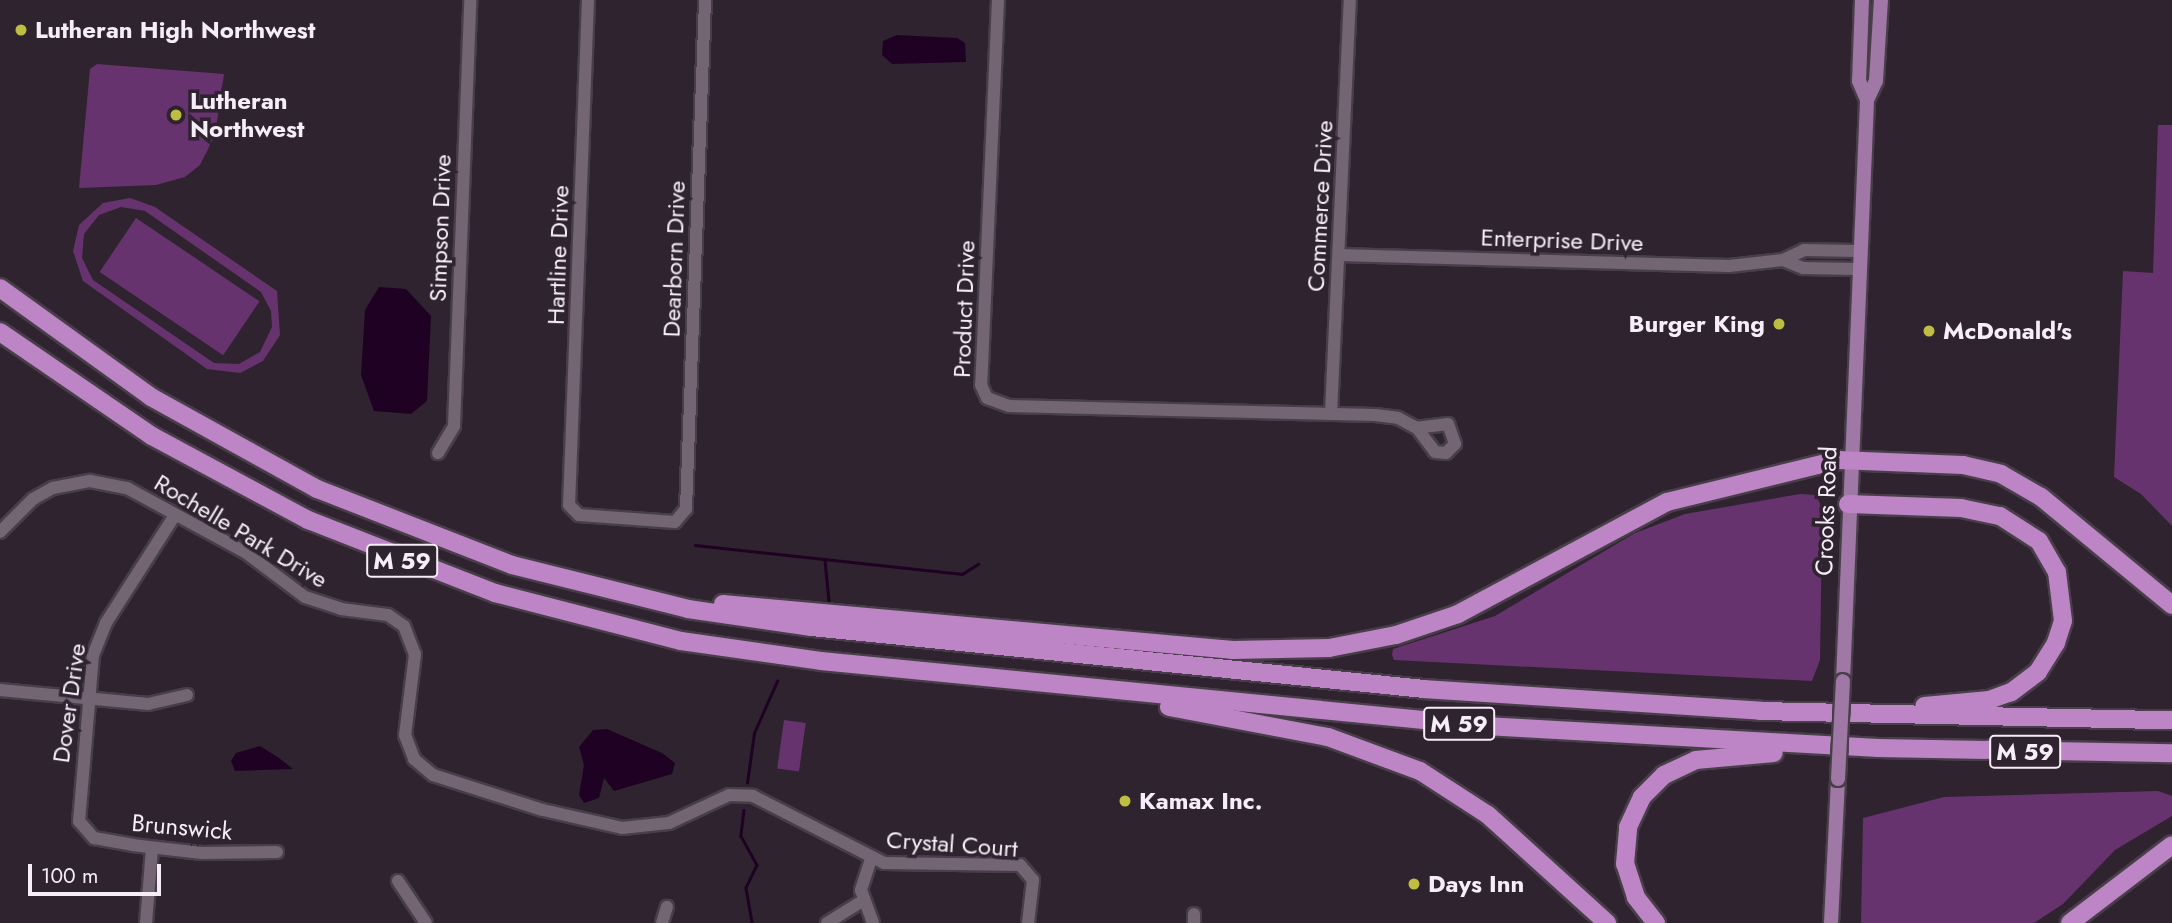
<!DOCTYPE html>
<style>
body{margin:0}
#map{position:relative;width:2172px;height:923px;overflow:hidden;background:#2f2330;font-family:Jost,sans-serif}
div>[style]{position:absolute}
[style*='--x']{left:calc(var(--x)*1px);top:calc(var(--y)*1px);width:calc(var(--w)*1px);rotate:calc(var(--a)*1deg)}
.green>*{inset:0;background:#66336e;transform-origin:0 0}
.water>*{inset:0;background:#1f0223}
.stream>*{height:2.5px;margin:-1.25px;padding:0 1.25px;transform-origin:1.25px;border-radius:1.25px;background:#1f0223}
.roads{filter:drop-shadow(2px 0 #483e49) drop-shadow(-2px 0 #483e49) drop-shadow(0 2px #483e49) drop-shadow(0 -2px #483e49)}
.minor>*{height:12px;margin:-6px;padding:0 6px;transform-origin:6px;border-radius:6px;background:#736574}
.major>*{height:14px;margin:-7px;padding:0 7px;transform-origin:7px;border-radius:7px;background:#9f78a5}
.highway>*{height:18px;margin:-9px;padding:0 9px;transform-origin:9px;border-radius:9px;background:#bd85c5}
.bridges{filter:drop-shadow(2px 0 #483e49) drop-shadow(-2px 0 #483e49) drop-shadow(0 2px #483e49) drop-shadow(0 -2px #483e49)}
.major-bridge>*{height:14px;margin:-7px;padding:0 7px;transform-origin:7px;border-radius:7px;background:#9f78a5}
.dots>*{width:19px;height:19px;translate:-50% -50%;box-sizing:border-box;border:4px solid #2f2330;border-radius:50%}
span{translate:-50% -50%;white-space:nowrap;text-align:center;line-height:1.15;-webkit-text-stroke:7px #2f2330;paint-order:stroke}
.shield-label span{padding:2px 5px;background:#2f2330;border:2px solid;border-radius:5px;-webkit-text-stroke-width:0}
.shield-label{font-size:23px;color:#f6eef7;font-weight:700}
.poi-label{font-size:24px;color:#f6eef7;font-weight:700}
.left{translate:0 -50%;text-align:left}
.right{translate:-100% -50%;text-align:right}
.street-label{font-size:24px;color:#f6eef7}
.scale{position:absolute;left:28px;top:864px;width:133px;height:32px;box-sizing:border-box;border:4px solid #f6eef7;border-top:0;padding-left:9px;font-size:21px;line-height:24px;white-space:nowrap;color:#f6eef7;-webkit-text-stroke:5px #2f2330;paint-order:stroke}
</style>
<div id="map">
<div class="green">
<i style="clip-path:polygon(97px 64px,224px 74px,215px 135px,200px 165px,185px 177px,156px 185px,79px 188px,90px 69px)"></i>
<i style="clip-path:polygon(2158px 125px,2172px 125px,2172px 526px,2141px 494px,2114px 477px,2123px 271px,2153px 273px)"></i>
<i style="clip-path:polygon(evenodd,130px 198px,155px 207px,277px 291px,280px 335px,263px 361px,240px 373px,207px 369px,83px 281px,73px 251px,79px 225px,103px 203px,130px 198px,121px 207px,145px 211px,261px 292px,271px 311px,272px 327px,260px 352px,239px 364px,214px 363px,93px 280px,82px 258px,84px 234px,99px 215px,121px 207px)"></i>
<i style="left:136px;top:218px;width:149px;height:65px;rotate:34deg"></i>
<i style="clip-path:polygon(1800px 494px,1815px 495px,1820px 503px,1822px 529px,1820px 660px,1812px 681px,1394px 660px,1392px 655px,1393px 649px,1495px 616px,1635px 533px,1685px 514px)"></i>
<i style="left:784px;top:720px;width:22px;height:49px;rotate:8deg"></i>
<i style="clip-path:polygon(2158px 791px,2172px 796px,2172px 816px,2115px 850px,2063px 904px,2034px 923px,1861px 923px,1863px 818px,1944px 797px)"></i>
</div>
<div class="water">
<i style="clip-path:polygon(897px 35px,957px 38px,965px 43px,966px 62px,892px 64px,882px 55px,883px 41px)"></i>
<i style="clip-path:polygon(379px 287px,406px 289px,431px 316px,427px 401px,411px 414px,374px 411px,361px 375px,365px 310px)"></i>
<i style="clip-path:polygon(607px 729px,662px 753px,675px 763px,672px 774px,614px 791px,604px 778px,599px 798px,584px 803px,579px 795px,584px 765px,579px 747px,593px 730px)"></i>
<i style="clip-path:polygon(260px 746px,279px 758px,293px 769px,235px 771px,231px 761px,236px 753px)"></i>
</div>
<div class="stream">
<i style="--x:695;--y:545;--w:269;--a:6.2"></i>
<i style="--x:962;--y:574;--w:19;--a:-32"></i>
<i style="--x:825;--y:560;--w:41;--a:84.4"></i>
<i style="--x:747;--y:783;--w:50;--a:-82"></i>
<i style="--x:754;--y:733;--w:57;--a:-66.1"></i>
<i style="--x:744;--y:810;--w:26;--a:97"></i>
<i style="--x:741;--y:836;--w:33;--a:61"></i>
<i style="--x:757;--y:865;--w:25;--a:116"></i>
<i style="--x:746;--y:888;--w:36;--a:80"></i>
</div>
<div class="roads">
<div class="minor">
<i style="--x:588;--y:0;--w:505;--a:92.15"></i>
<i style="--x:569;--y:505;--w:14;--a:45"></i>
<i style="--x:579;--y:515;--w:96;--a:4.2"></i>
<i style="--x:675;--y:522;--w:17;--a:-50"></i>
<i style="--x:686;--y:509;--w:509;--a:-87.86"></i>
<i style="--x:998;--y:0;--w:385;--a:92.5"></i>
<i style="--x:981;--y:385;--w:14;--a:65"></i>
<i style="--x:987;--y:398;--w:23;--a:20"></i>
<i style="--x:1009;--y:406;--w:366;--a:1.4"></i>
<i style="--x:1375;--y:415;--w:23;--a:7"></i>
<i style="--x:1398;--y:418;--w:21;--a:28"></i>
<i style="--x:1417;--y:428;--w:30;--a:53"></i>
<i style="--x:1435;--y:452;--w:11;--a:5"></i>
<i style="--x:1446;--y:453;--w:13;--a:-45"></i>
<i style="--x:1455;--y:444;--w:21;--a:-109"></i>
<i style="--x:1448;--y:424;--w:31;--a:173"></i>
<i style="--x:1339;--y:255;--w:390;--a:1.6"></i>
<i style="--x:1729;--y:266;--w:54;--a:-6.3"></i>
<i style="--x:1783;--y:260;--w:23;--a:-25"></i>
<i style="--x:1804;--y:250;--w:55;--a:1"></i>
<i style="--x:1783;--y:260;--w:22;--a:22"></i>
<i style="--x:1803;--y:268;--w:55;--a:1"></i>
<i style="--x:1331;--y:414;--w:414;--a:-87.4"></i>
<i style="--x:438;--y:453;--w:31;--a:-59"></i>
<i style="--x:454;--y:426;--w:426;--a:-87.8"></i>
<i style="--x:175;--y:515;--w:128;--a:122.6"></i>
<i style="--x:106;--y:623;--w:35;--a:112"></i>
<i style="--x:93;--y:655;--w:167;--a:94.8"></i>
<i style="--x:79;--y:821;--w:23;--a:49"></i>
<i style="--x:94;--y:838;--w:39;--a:10"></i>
<i style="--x:132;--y:845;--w:70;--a:6.5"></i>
<i style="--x:202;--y:853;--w:75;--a:-0.8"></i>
<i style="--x:0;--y:532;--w:47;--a:-45"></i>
<i style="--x:33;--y:499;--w:23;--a:-29"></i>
<i style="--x:53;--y:488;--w:38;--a:-11"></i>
<i style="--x:90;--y:481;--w:38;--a:11"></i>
<i style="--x:127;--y:488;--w:134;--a:28.5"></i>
<i style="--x:245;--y:552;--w:75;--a:36.9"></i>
<i style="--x:305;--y:597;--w:38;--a:18"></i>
<i style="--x:341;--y:609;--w:47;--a:7.3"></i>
<i style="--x:388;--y:615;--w:19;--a:35"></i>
<i style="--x:404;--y:626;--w:30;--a:69"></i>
<i style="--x:415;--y:654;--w:82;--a:97"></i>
<i style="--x:405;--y:735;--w:26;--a:69"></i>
<i style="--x:414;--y:759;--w:25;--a:40"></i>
<i style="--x:433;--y:775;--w:115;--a:17.7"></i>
<i style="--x:543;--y:810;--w:81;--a:12.8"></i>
<i style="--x:622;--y:828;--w:47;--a:-6.1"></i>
<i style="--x:669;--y:823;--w:66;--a:-25"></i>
<i style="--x:729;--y:795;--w:24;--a:2"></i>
<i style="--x:753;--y:796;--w:147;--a:27.1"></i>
<i style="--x:884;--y:863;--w:136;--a:0.8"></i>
<i style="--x:1020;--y:865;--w:20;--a:49"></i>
<i style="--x:1033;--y:880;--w:43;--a:96.6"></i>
<i style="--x:0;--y:690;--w:149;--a:5.4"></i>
<i style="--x:148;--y:704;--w:40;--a:-13"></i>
<i style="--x:871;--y:859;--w:33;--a:108"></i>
<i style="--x:861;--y:890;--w:35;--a:70"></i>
<i style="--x:398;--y:881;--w:50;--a:56.3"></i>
<i style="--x:146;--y:923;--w:75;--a:-85.4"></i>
<i style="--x:662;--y:923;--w:17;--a:-73"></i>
<i style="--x:827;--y:923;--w:44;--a:-31.9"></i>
<i style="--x:1194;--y:923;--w:9;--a:-90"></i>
</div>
<div class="major">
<i style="--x:1862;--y:0;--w:81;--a:92.1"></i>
<i style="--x:1859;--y:81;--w:21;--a:67"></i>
<i style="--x:1843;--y:681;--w:581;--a:-87.63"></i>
<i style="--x:1867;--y:100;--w:21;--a:-65"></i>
<i style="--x:1876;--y:81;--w:81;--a:-86.5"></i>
<i style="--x:1831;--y:923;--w:144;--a:-87.2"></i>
</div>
<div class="highway">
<i style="--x:0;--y:288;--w:186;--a:35.8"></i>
<i style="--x:151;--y:397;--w:190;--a:29"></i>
<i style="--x:317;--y:489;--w:209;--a:21.3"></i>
<i style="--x:512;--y:565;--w:181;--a:14"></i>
<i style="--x:688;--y:609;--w:125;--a:8.3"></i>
<i style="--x:812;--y:627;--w:615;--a:5.78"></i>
<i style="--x:1424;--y:689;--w:337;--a:3.7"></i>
<i style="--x:1760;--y:711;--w:412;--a:1.3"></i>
<i style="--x:0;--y:332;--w:184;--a:34.4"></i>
<i style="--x:152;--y:436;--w:177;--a:28.3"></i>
<i style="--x:308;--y:520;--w:201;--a:21.3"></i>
<i style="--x:495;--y:593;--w:192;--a:14.5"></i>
<i style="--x:681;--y:641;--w:141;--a:8.1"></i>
<i style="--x:821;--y:661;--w:667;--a:5.59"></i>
<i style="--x:1485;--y:726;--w:394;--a:3.2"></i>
<i style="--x:1878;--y:748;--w:294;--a:1"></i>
<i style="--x:1848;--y:504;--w:113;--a:2"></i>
<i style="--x:1961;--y:508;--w:40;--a:12"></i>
<i style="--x:2000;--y:516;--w:46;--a:32.7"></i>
<i style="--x:2039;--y:541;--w:36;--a:60"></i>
<i style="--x:2057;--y:572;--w:49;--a:83"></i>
<i style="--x:2063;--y:621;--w:23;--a:108"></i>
<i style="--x:2056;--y:643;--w:34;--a:122"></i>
<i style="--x:2038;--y:672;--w:34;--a:143"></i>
<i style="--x:2011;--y:692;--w:23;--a:160"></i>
<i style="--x:1989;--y:700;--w:65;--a:174.7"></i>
<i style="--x:723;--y:604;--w:512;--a:5.15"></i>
<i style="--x:1233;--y:650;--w:96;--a:-1.2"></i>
<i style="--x:1329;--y:648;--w:68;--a:-11"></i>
<i style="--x:1396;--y:635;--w:65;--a:-18.7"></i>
<i style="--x:1458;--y:614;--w:237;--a:-28.2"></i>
<i style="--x:1667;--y:502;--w:176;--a:-13.8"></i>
<i style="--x:1838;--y:460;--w:125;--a:2.3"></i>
<i style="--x:1963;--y:465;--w:39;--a:13"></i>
<i style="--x:2001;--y:474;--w:46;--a:29.9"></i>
<i style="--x:2041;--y:497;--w:170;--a:39.5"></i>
<i style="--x:1169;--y:707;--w:162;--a:10.7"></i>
<i style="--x:1328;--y:737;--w:98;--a:20.3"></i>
<i style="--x:1420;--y:771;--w:81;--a:32.9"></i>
<i style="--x:1488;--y:815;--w:161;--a:42.2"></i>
<i style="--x:1656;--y:923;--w:33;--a:-128"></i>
<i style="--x:1636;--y:897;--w:35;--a:-108"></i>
<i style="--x:1625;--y:864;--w:37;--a:-85"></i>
<i style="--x:1628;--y:827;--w:33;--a:-65"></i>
<i style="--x:1642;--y:797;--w:31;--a:-45"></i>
<i style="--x:1664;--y:775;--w:35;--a:-25"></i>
<i style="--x:1696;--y:760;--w:78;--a:-5.1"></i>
<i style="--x:2070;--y:923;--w:128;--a:-37.4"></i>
</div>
</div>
<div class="bridges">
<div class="major-bridge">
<i style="--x:1838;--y:779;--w:98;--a:-87.1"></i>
</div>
</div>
<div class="dots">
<i style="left:21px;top:30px;background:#bebe42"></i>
<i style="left:176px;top:115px;background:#bebe42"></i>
<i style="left:1779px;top:324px;background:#bebe42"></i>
<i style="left:1929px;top:331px;background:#bebe42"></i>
<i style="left:1125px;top:801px;background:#bebe42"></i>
<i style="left:1414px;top:884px;background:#bebe42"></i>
</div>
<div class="shield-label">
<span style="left:402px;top:561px">M 59</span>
<span style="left:1459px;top:724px">M 59</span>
<span style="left:2025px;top:752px">M 59</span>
</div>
<div class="poi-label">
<span class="left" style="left:35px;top:30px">Lutheran High Northwest</span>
<span class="left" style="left:190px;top:115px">Lutheran<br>Northwest</span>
<span class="right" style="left:1765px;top:324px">Burger King</span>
<span class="left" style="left:1943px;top:331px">McDonald's</span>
<span class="left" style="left:1139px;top:801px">Kamax Inc.</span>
<span class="left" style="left:1428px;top:884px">Days Inn</span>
</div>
<div class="street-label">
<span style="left:1320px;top:206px;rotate:-87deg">Commerce Drive</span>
<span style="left:440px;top:228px;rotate:-88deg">Simpson Drive</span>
<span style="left:1562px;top:240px;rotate:2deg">Enterprise Drive</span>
<span style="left:558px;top:255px;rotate:-88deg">Hartline Drive</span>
<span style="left:674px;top:259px;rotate:-88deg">Dearborn Drive</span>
<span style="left:964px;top:309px;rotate:-88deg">Product Drive</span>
<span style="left:1826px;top:511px;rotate:-88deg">Crooks Road</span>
<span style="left:241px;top:531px;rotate:31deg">Rochelle Park Drive</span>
<span style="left:69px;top:703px;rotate:-82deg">Dover Drive</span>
<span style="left:182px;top:827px;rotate:5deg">Brunswick</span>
<span style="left:952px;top:844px;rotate:4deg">Crystal Court</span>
</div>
<div class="scale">100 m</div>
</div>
